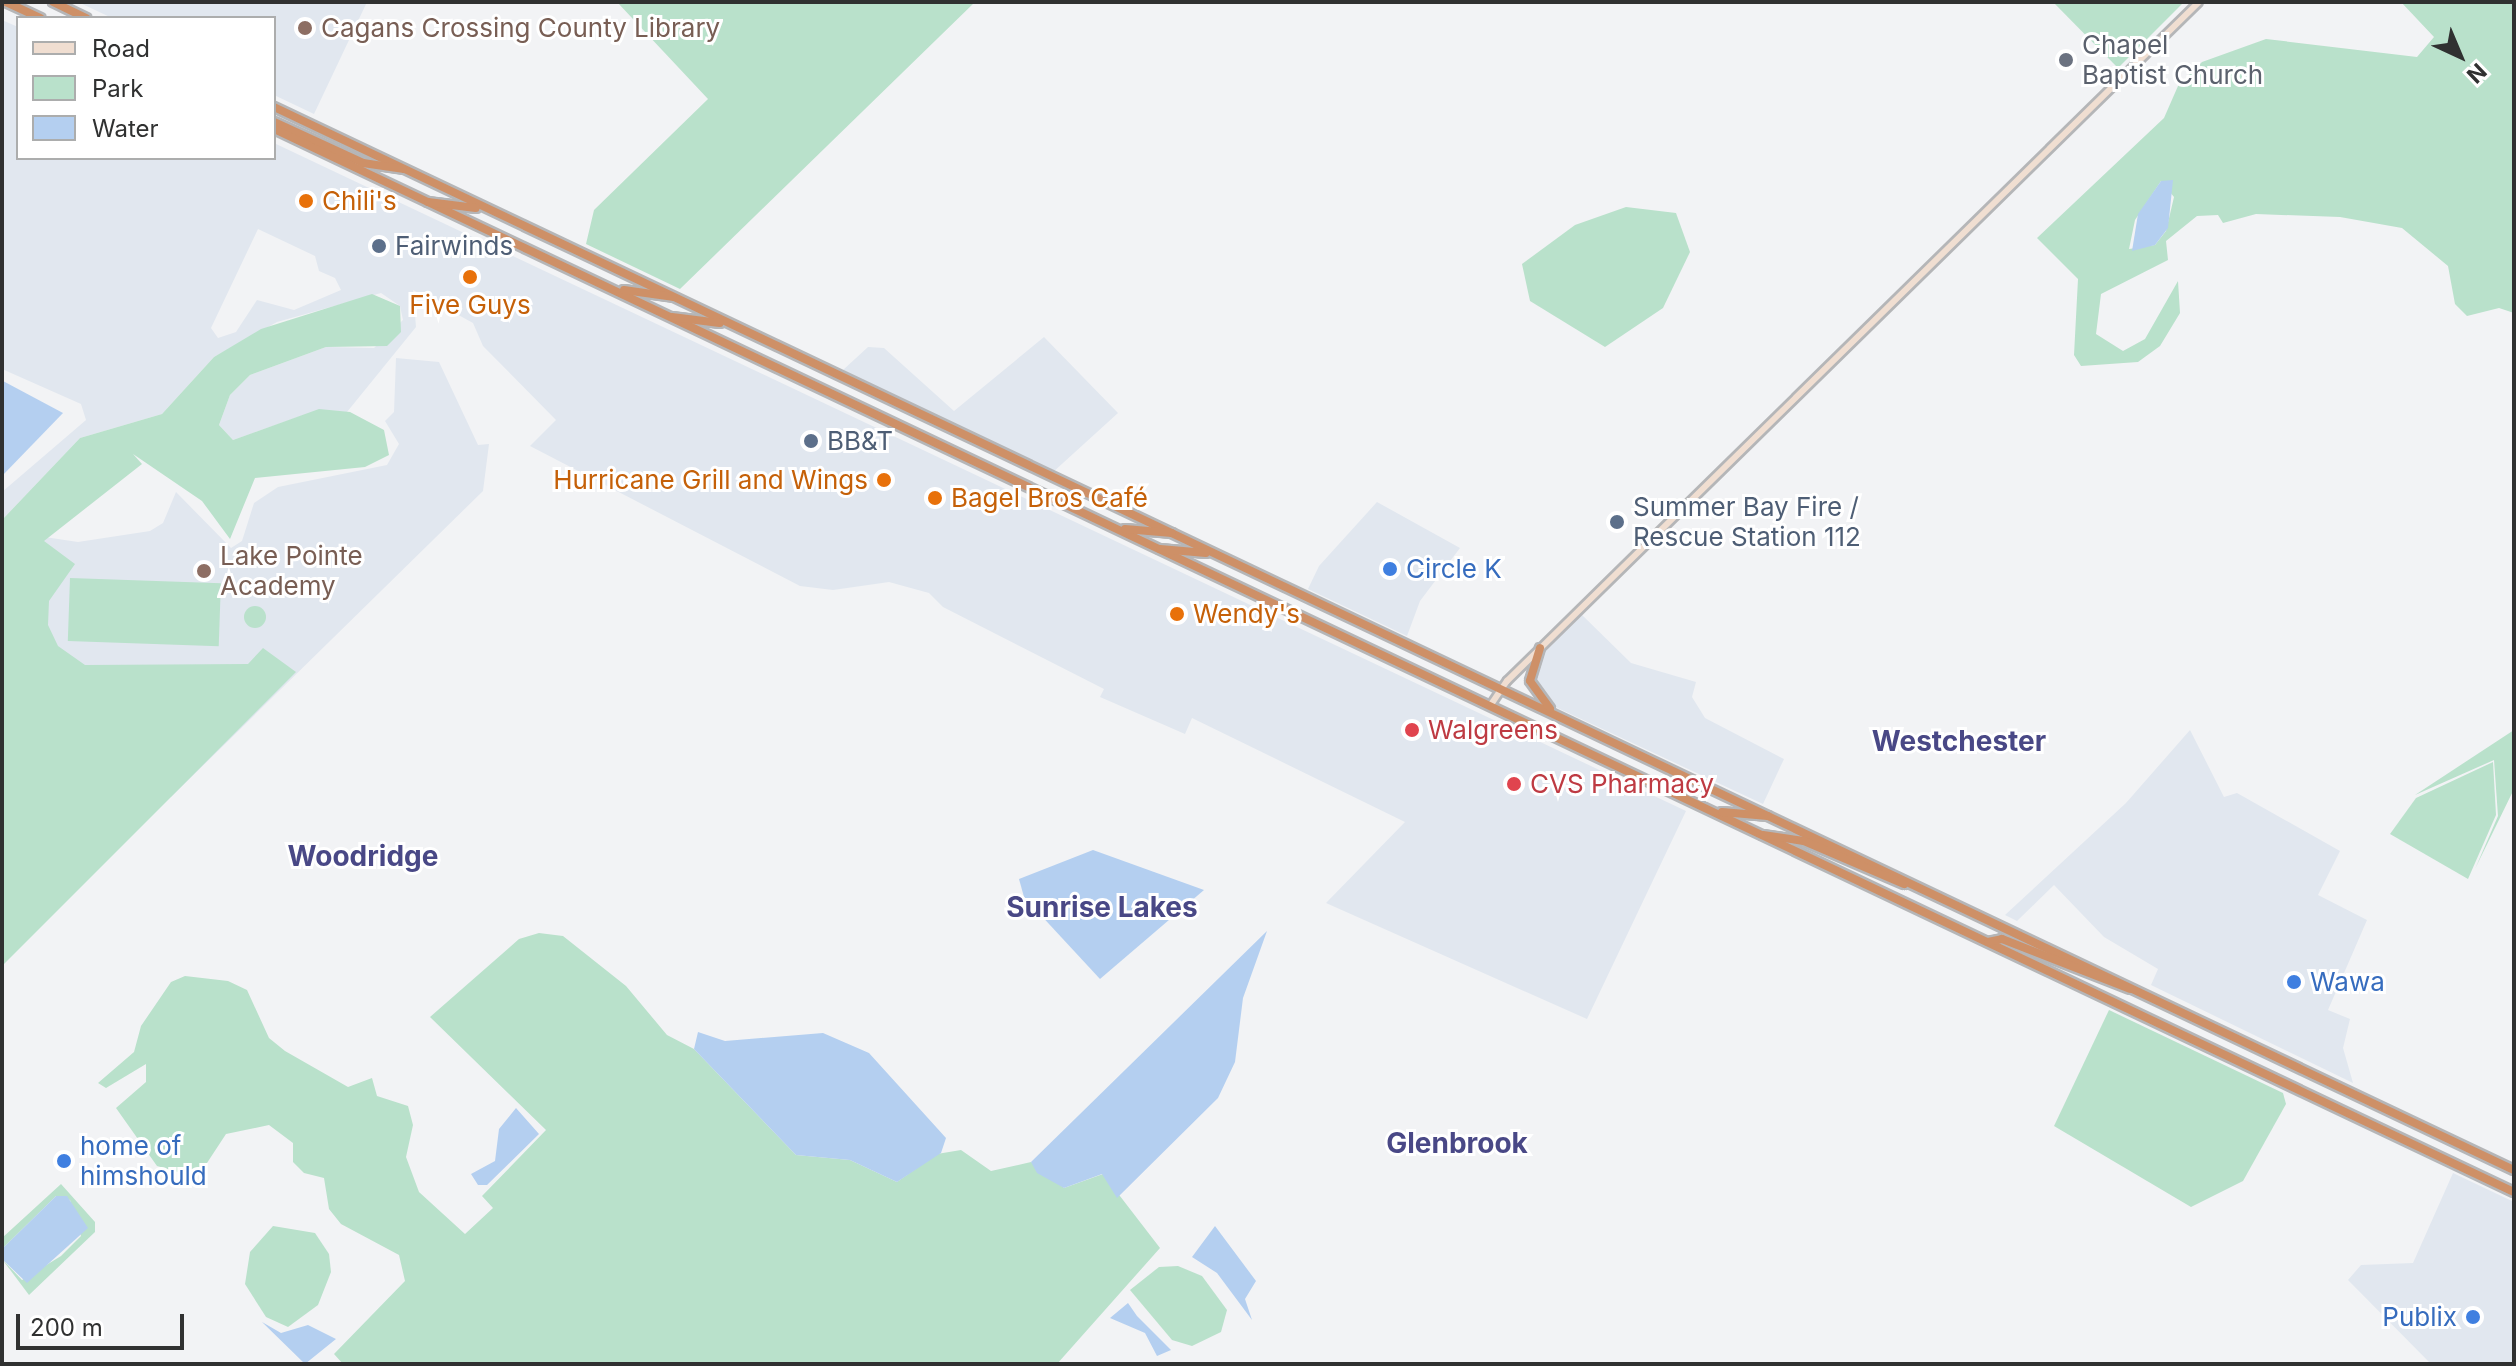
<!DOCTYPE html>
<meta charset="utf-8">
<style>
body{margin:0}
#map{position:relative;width:2516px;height:1366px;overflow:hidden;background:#f2f3f5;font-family:Inter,sans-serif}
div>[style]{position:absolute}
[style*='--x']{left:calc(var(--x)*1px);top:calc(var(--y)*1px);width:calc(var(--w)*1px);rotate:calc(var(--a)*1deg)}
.built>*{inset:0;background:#e1e7ef}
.green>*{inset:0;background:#b9e1cb;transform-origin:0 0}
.round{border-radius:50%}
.water>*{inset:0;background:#b4cff0}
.roads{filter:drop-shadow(2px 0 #b5b6b8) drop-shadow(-2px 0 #b5b6b8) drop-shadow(0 2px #b5b6b8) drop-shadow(0 -2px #b5b6b8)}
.secondary>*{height:6px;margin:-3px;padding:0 3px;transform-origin:3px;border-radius:3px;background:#f0ded1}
.highway>*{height:8px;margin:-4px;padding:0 4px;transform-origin:4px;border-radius:4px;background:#ce9067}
.dots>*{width:22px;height:22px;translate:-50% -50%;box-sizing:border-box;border:4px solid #fff;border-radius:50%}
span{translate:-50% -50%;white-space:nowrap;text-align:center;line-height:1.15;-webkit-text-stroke:6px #fff;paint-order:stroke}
.education-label{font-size:26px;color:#785e54}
.left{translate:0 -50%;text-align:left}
.worship-label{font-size:26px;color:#5b616d}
.food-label{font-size:26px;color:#c56008}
.right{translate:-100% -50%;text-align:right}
.service-label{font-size:26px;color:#4e5e75}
.shop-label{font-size:26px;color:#366cbe}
.health-label{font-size:26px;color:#be3a42}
.neighbourhood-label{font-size:28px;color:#494886;font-weight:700}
.frame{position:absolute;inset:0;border:4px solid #303131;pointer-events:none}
.legend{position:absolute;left:16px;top:16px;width:260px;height:144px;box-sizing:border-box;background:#fff;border:2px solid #acadad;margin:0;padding:10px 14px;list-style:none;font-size:24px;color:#303131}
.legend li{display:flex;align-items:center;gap:16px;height:40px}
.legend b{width:40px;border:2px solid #acadad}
.north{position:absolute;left:2420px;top:16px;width:80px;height:80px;-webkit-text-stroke:6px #fff;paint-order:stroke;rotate:136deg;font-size:22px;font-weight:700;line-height:32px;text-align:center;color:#303131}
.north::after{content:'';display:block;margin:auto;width:28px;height:36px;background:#303131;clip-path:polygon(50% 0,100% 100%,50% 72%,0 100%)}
.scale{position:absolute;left:16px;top:1314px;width:168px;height:36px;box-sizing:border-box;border:4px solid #303131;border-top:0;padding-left:10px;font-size:24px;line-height:28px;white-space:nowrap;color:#303131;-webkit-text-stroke:6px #fff;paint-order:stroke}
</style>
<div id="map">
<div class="built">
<i style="clip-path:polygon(78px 2px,367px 2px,314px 114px,274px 95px,274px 18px,112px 18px)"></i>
<i style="clip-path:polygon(evenodd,2px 20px,18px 27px,18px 158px,274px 158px,274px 143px,1686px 811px,1587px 1019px,1326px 903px,1405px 822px,1192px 718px,1185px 734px,1100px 697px,1104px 689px,943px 607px,929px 593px,889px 582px,833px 590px,800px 586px,530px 446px,556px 420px,483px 346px,473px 323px,413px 290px,416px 327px,347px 412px,304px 415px,233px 440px,219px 425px,230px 395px,250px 375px,326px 347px,374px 348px,403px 320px,400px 306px,381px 293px,277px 322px,214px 357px,162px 414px,80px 438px,2px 520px,2px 492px,86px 420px,81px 404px,2px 369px,2px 20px,258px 229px,315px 256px,319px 271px,335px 278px,341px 290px,294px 310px,257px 300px,236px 332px,218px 338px,211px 328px,258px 229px)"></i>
<i style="clip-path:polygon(1044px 337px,1118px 413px,1052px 473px,843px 370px,868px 347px,884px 348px,954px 411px)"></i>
<i style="clip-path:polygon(396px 358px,439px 362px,478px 445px,489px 444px,483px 491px,171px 797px,2px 578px,38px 536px,78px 542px,150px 531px,163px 523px,176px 492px,231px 548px,242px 541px,254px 503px,278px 487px,387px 465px,399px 444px,385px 421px,394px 412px)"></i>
<i style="clip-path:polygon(1377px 502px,1460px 548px,1420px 601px,1407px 636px,1308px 589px,1319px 566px)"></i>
<i style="clip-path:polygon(1580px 613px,1631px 663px,1696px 682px,1692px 697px,1705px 718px,1784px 759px,1763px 804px,1549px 704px,1533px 681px,1542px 650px)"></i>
<i style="clip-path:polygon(2190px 730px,2224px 797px,2237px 793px,2340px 851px,2318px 895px,2367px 920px,2328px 1010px,2350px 1019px,2343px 1048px,2353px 1083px,2151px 985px,2158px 969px,2104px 937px,2054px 885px,2017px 921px,2005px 915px,2126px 803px)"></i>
<i style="clip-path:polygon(2453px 1173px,2514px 1202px,2514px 1364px,2431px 1364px,2348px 1280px,2361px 1265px,2413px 1263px)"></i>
</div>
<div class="green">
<i style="clip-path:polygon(617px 2px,975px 2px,680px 289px,586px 244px,594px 210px,708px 99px)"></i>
<i style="clip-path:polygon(2053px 2px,2184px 2px,2118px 68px)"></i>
<i style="clip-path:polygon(evenodd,2401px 2px,2514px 2px,2514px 313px,2499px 308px,2467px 316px,2455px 304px,2448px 266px,2402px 228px,2340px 217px,2256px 214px,2223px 223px,2218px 215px,2197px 216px,2166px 241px,2168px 260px,2101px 294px,2096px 334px,2123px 351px,2145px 339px,2178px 281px,2180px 313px,2160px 346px,2138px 362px,2081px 366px,2074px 355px,2078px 279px,2037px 238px,2164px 118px,2178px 86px,2202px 62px,2266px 39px,2417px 57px,2434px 37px,2401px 2px,2161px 181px,2174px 197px,2166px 231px,2155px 245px,2129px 249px,2135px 220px,2161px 181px)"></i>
<i style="clip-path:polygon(1626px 207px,1676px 213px,1690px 252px,1663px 308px,1605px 347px,1530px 301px,1522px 264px,1575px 225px)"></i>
<i style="clip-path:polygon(372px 294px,400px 306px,401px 332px,387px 346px,326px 347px,250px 375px,230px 395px,219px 425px,233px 440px,319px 409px,350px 412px,384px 430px,389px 455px,365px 467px,255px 478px,230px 539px,202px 501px,133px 454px,142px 464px,44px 541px,75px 564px,49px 601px,48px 625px,58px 646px,85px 665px,248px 664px,263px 648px,296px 672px,2px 966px,2px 520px,80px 438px,162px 414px,214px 357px,261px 329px)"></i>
<i style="left:70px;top:578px;width:151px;height:63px;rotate:2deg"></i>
<i class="round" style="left:244px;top:606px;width:22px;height:22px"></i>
<i style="clip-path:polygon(2514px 730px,2514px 789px,2475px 869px,2498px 816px,2494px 760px,2415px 795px)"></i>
<i style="clip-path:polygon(2493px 762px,2496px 815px,2468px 879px,2390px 834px,2416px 798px)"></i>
<i style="clip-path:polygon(539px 933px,563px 936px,626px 986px,667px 1035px,694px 1049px,796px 1155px,850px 1160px,897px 1182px,937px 1154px,961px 1150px,991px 1171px,1031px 1162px,1064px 1188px,1103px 1174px,1160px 1248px,1057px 1364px,343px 1364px,334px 1354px,405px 1281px,399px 1255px,341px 1224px,329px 1209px,324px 1178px,304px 1173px,293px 1162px,293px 1143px,269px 1125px,226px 1134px,205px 1166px,178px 1172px,157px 1166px,116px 1108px,146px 1082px,146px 1064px,106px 1088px,98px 1083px,134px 1052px,141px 1026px,171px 982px,185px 976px,228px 981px,247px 990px,269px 1038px,285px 1051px,348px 1087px,372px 1078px,377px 1096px,408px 1106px,413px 1125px,406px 1157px,419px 1192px,465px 1234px,493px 1208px,482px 1196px,546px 1130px,430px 1017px,519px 939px)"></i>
<i style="clip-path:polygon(2109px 1010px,2283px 1093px,2286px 1104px,2243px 1181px,2191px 1207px,2054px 1126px)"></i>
<i style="clip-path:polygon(61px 1184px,95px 1222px,95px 1232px,29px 1295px,2px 1259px,22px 1280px,61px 1256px,81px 1236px,70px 1200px,56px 1196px,2px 1249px,2px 1238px)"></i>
<i style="clip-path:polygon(273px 1226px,315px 1233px,329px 1254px,331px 1272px,318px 1305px,288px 1327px,266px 1317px,245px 1284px,250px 1252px)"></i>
<i style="clip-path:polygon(1178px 1266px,1202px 1276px,1227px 1310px,1221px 1332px,1192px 1346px,1172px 1340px,1130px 1290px,1159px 1267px)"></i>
</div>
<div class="water">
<i style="clip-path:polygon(2173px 180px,2168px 228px,2155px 245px,2132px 251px,2138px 214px,2161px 181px)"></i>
<i style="clip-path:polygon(3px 381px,63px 413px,2px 476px,2px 382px)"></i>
<i style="clip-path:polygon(1093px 850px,1204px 890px,1100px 979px,1024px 897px,1019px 879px)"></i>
<i style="clip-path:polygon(1267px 931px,1243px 998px,1235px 1062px,1218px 1098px,1117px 1198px,1102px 1174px,1064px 1188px,1037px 1173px,1031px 1162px)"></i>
<i style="clip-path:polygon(698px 1032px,725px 1041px,823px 1033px,869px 1053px,946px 1138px,941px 1153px,897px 1182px,850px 1160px,796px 1155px,694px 1049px)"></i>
<i style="clip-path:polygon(516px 1108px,539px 1134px,487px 1185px,478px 1185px,471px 1174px,495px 1161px,499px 1129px)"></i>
<i style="clip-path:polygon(56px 1196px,67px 1196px,88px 1228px,27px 1283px,2px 1259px,2px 1249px)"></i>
<i style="clip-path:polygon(1215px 1226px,1256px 1281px,1245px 1299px,1252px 1320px,1217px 1273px,1192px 1257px)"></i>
<i style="clip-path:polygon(1128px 1303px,1137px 1316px,1171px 1350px,1157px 1356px,1145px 1333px,1110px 1318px)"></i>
<i style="clip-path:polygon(262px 1322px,281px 1333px,308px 1325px,336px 1339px,305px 1364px)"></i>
</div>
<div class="roads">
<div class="secondary">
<i style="--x:1490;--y:706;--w:30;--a:-56"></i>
<i style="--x:1507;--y:681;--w:969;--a:-44.46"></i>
</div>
<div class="highway">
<i style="--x:6;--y:2;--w:38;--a:25"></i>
<i style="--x:53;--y:2;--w:37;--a:26"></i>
<i style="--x:274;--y:107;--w:2479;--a:25.39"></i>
<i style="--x:274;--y:122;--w:98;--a:24.7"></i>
<i style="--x:363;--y:163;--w:40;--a:8.5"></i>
<i style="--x:274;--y:129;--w:2479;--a:25.39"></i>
<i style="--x:428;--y:202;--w:48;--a:7.1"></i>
<i style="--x:624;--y:290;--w:49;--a:8.1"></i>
<i style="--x:672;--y:317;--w:48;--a:7.1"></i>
<i style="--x:1125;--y:529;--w:47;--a:4.9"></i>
<i style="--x:1160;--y:549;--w:46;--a:5"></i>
<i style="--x:1540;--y:648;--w:34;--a:107"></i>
<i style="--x:1530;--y:681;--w:34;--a:54"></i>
<i style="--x:1722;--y:812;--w:46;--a:5"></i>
<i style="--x:1763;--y:835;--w:41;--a:8.3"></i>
<i style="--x:1804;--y:841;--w:109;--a:23.3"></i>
<i style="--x:1988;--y:942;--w:14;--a:-12"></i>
<i style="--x:2002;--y:939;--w:137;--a:21.3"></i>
</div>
</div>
<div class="dots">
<i style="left:305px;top:28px;background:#8d6e63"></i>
<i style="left:2066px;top:60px;background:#6b7280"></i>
<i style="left:306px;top:201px;background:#e8710a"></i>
<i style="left:379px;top:246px;background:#5c6f8a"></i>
<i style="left:470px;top:277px;background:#e8710a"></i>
<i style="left:811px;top:441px;background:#5c6f8a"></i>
<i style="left:884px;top:480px;background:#e8710a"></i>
<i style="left:935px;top:498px;background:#e8710a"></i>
<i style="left:1617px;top:522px;background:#5c6f8a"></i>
<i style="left:1390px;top:569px;background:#3f7fe0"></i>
<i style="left:204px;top:571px;background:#8d6e63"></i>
<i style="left:1177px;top:614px;background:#e8710a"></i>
<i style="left:1412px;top:730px;background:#e0444e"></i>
<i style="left:1514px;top:784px;background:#e0444e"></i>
<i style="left:2294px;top:982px;background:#3f7fe0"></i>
<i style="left:64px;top:1161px;background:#3f7fe0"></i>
<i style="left:2473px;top:1317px;background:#3f7fe0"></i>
</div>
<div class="education-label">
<span class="left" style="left:321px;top:28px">Cagans Crossing County Library</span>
<span class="left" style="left:220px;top:571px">Lake Pointe<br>Academy</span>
</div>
<div class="worship-label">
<span class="left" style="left:2082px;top:60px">Chapel<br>Baptist Church</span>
</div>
<div class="food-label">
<span class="left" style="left:322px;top:201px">Chili's</span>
<span style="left:470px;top:305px">Five Guys</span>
<span class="right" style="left:868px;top:480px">Hurricane Grill and Wings</span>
<span class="left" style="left:951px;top:498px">Bagel Bros Café</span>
<span class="left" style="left:1193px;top:614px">Wendy's</span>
</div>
<div class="service-label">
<span class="left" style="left:395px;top:246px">Fairwinds</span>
<span class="left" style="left:827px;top:441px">BB&amp;T</span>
<span class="left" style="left:1633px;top:522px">Summer Bay Fire /<br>Rescue Station 112</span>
</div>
<div class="shop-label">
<span class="left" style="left:1406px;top:569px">Circle K</span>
<span class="left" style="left:2310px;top:982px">Wawa</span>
<span class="left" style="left:80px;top:1161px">home of<br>himshould</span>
<span class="right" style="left:2457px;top:1317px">Publix</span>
</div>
<div class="health-label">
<span class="left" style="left:1428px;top:730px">Walgreens</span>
<span class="left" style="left:1530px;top:784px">CVS Pharmacy</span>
</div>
<div class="neighbourhood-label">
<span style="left:1959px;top:741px">Westchester</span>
<span style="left:363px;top:856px">Woodridge</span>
<span style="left:1102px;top:907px">Sunrise Lakes</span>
<span style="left:1457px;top:1143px">Glenbrook</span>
</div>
<div class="frame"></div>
<ul class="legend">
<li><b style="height:10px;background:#f0ded1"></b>Road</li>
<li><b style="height:22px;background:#b9e1cb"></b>Park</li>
<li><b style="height:22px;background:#b4cff0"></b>Water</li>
</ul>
<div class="north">N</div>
<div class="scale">200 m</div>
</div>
